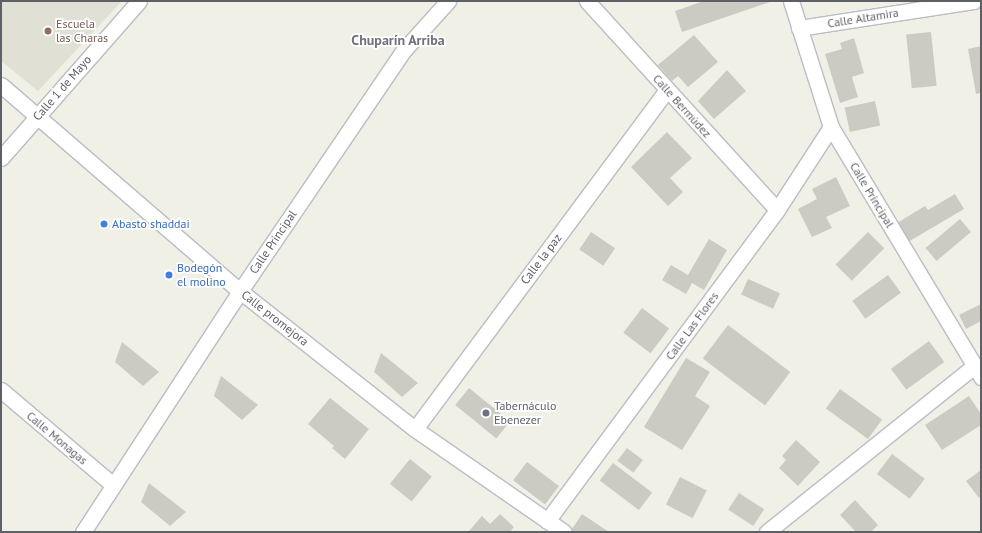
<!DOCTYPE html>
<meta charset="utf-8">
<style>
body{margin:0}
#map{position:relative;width:982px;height:533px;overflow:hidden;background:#f0f0e7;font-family:"PT Sans",sans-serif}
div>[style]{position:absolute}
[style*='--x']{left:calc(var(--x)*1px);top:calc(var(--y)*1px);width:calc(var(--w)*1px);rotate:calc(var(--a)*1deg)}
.education>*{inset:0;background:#e0e0d5}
.building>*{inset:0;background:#cbcbc3;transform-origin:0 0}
.roads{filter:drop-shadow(1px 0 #bbbdc2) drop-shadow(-1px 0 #bbbdc2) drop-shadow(0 1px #bbbdc2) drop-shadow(0 -1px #bbbdc2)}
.street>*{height:15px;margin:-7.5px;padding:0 7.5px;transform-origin:7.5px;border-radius:7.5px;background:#fff}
.dots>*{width:11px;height:11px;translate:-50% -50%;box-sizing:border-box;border:2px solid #fff;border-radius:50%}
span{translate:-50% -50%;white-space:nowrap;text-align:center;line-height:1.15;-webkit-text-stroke:3.5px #fff;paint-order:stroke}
.street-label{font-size:12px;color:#5e6067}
.education-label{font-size:12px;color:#785e54}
.left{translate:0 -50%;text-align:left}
.shop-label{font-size:12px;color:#366cbe}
.worship-label{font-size:12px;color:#5b616d}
.quarter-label{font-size:14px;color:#6f7279;font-weight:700}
.frame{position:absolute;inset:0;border:2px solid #5e6067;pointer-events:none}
</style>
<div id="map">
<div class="education">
<i style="clip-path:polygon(1px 1px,122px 1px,38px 91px,1px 61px)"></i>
</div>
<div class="building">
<i style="clip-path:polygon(704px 1px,773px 1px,682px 32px,675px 11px)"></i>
<i style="left:931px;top:32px;width:54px;height:25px;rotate:84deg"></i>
<i style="clip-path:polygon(694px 35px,718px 62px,688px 87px,678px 76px,672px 81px,658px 65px)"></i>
<i style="clip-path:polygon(854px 38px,864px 73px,852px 77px,858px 97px,840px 103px,825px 54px,842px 49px,840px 43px)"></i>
<i style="clip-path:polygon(981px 46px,981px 93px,976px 94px,968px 49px)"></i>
<i style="clip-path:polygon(727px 70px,746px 91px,714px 119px,698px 101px)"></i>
<i style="left:875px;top:101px;width:25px;height:31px;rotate:78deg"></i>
<i style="clip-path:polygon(667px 132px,692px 158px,670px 178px,683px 192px,668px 206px,631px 167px)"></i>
<i style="clip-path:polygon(836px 177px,850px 206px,826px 217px,832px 228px,812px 237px,798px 209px,817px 199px,812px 189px)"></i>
<i style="clip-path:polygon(955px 194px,964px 209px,908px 242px,897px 223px,925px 206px,928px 210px)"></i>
<i style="left:960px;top:219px;width:17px;height:45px;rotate:50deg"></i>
<i style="left:591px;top:232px;width:29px;height:21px;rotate:34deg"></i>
<i style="left:868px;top:232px;width:23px;height:46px;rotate:45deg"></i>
<i style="clip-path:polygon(709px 239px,727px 250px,704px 290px,692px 283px,686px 294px,662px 280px,671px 265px,688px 275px)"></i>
<i style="left:888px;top:275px;width:22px;height:44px;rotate:54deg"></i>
<i style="left:748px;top:279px;width:35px;height:17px;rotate:24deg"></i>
<i style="clip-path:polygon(981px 304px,981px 321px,966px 329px,959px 315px)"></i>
<i style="left:642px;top:308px;width:34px;height:31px;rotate:37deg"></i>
<i style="left:728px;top:325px;width:78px;height:42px;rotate:37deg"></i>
<i style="left:929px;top:341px;width:26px;height:47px;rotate:54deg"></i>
<i style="clip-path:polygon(122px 342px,159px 372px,143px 386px,115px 362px)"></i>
<i style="clip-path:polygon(381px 353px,418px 383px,402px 397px,374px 372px)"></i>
<i style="clip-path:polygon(686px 358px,710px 372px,695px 396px,710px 406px,682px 450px,644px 427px)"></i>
<i style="clip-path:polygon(221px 376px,258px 405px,242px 420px,214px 396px)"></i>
<i style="left:469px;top:388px;width:53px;height:22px;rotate:39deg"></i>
<i style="left:840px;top:389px;width:52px;height:24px;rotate:36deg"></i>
<i style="clip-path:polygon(969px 396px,981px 414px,981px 425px,942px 450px,925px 425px)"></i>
<i style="clip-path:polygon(330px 398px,369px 429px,345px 459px,332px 448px,334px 446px,308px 424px)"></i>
<i style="clip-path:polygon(796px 440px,820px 462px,798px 486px,779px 468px,786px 460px,782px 456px)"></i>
<i style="left:627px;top:448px;width:20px;height:16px;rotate:37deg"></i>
<i style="left:892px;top:454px;width:41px;height:25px;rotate:37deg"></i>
<i style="left:410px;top:459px;width:28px;height:32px;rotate:39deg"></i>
<i style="left:527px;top:462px;width:40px;height:23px;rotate:37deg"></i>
<i style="left:613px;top:463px;width:49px;height:22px;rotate:37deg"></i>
<i style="clip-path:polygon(981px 470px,981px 496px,979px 498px,966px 481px)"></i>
<i style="left:680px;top:477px;width:30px;height:31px;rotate:27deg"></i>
<i style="clip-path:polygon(149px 483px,186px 512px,170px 526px,141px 502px)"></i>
<i style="left:739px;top:493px;width:30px;height:20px;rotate:33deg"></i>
<i style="clip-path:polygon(855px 500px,878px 525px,871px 532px,856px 532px,840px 515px)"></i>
<i style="clip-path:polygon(500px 514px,514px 527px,510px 532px,468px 532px,482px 516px,490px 524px)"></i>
<i style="clip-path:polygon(582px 514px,609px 532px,570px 532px)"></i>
</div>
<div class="roads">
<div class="street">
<i style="--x:587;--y:1;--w:282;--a:47.7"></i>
<i style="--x:791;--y:1;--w:132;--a:72.4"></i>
<i style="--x:831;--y:127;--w:292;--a:59"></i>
<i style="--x:799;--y:28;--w:177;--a:-8.8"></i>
<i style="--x:1;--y:85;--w:316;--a:40.8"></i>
<i style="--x:240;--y:291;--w:223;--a:38.3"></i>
<i style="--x:415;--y:429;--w:181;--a:34.7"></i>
<i style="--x:1;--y:158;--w:209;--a:-48.7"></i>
<i style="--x:1;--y:390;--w:147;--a:40.3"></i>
<i style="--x:415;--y:429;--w:422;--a:-53.4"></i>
<i style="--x:547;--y:521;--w:387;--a:-53.5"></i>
<i style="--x:777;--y:210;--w:99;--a:-57"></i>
<i style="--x:83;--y:532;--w:288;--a:-56.9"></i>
<i style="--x:240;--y:291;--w:292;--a:-55.8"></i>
<i style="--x:404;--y:50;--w:66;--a:-48.1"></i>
<i style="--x:767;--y:532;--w:265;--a:-38.7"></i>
</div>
</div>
<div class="dots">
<i style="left:48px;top:31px;background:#8d6e63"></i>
<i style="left:104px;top:224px;background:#3f7fe0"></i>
<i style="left:169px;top:275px;background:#3f7fe0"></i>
<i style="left:486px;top:413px;background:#6b7280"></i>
</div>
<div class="street-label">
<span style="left:863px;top:18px;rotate:-9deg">Calle Altamira</span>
<span style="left:62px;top:88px;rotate:-49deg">Calle 1 de Mayo</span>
<span style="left:682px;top:106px;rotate:48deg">Calle Bermúdez</span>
<span style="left:872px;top:195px;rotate:59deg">Calle Principal</span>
<span style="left:273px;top:242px;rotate:-56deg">Calle Principal</span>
<span style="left:541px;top:259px;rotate:-53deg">Calle la paz</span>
<span style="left:275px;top:318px;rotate:38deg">Calle promejora</span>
<span style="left:692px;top:326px;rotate:-54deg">Calle Las Flores</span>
<span style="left:57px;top:438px;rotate:40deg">Calle Monagas</span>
</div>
<div class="education-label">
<span class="left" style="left:56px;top:31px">Escuela<br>las Charas</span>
</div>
<div class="shop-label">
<span class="left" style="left:112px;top:224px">Abasto shaddai</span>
<span class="left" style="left:177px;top:275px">Bodegón<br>el molino</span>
</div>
<div class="worship-label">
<span class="left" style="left:494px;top:413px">Tabernáculo<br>Ebenezer</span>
</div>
<div class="quarter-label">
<span style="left:398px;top:40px">Chuparín Arriba</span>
</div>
<div class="frame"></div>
</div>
